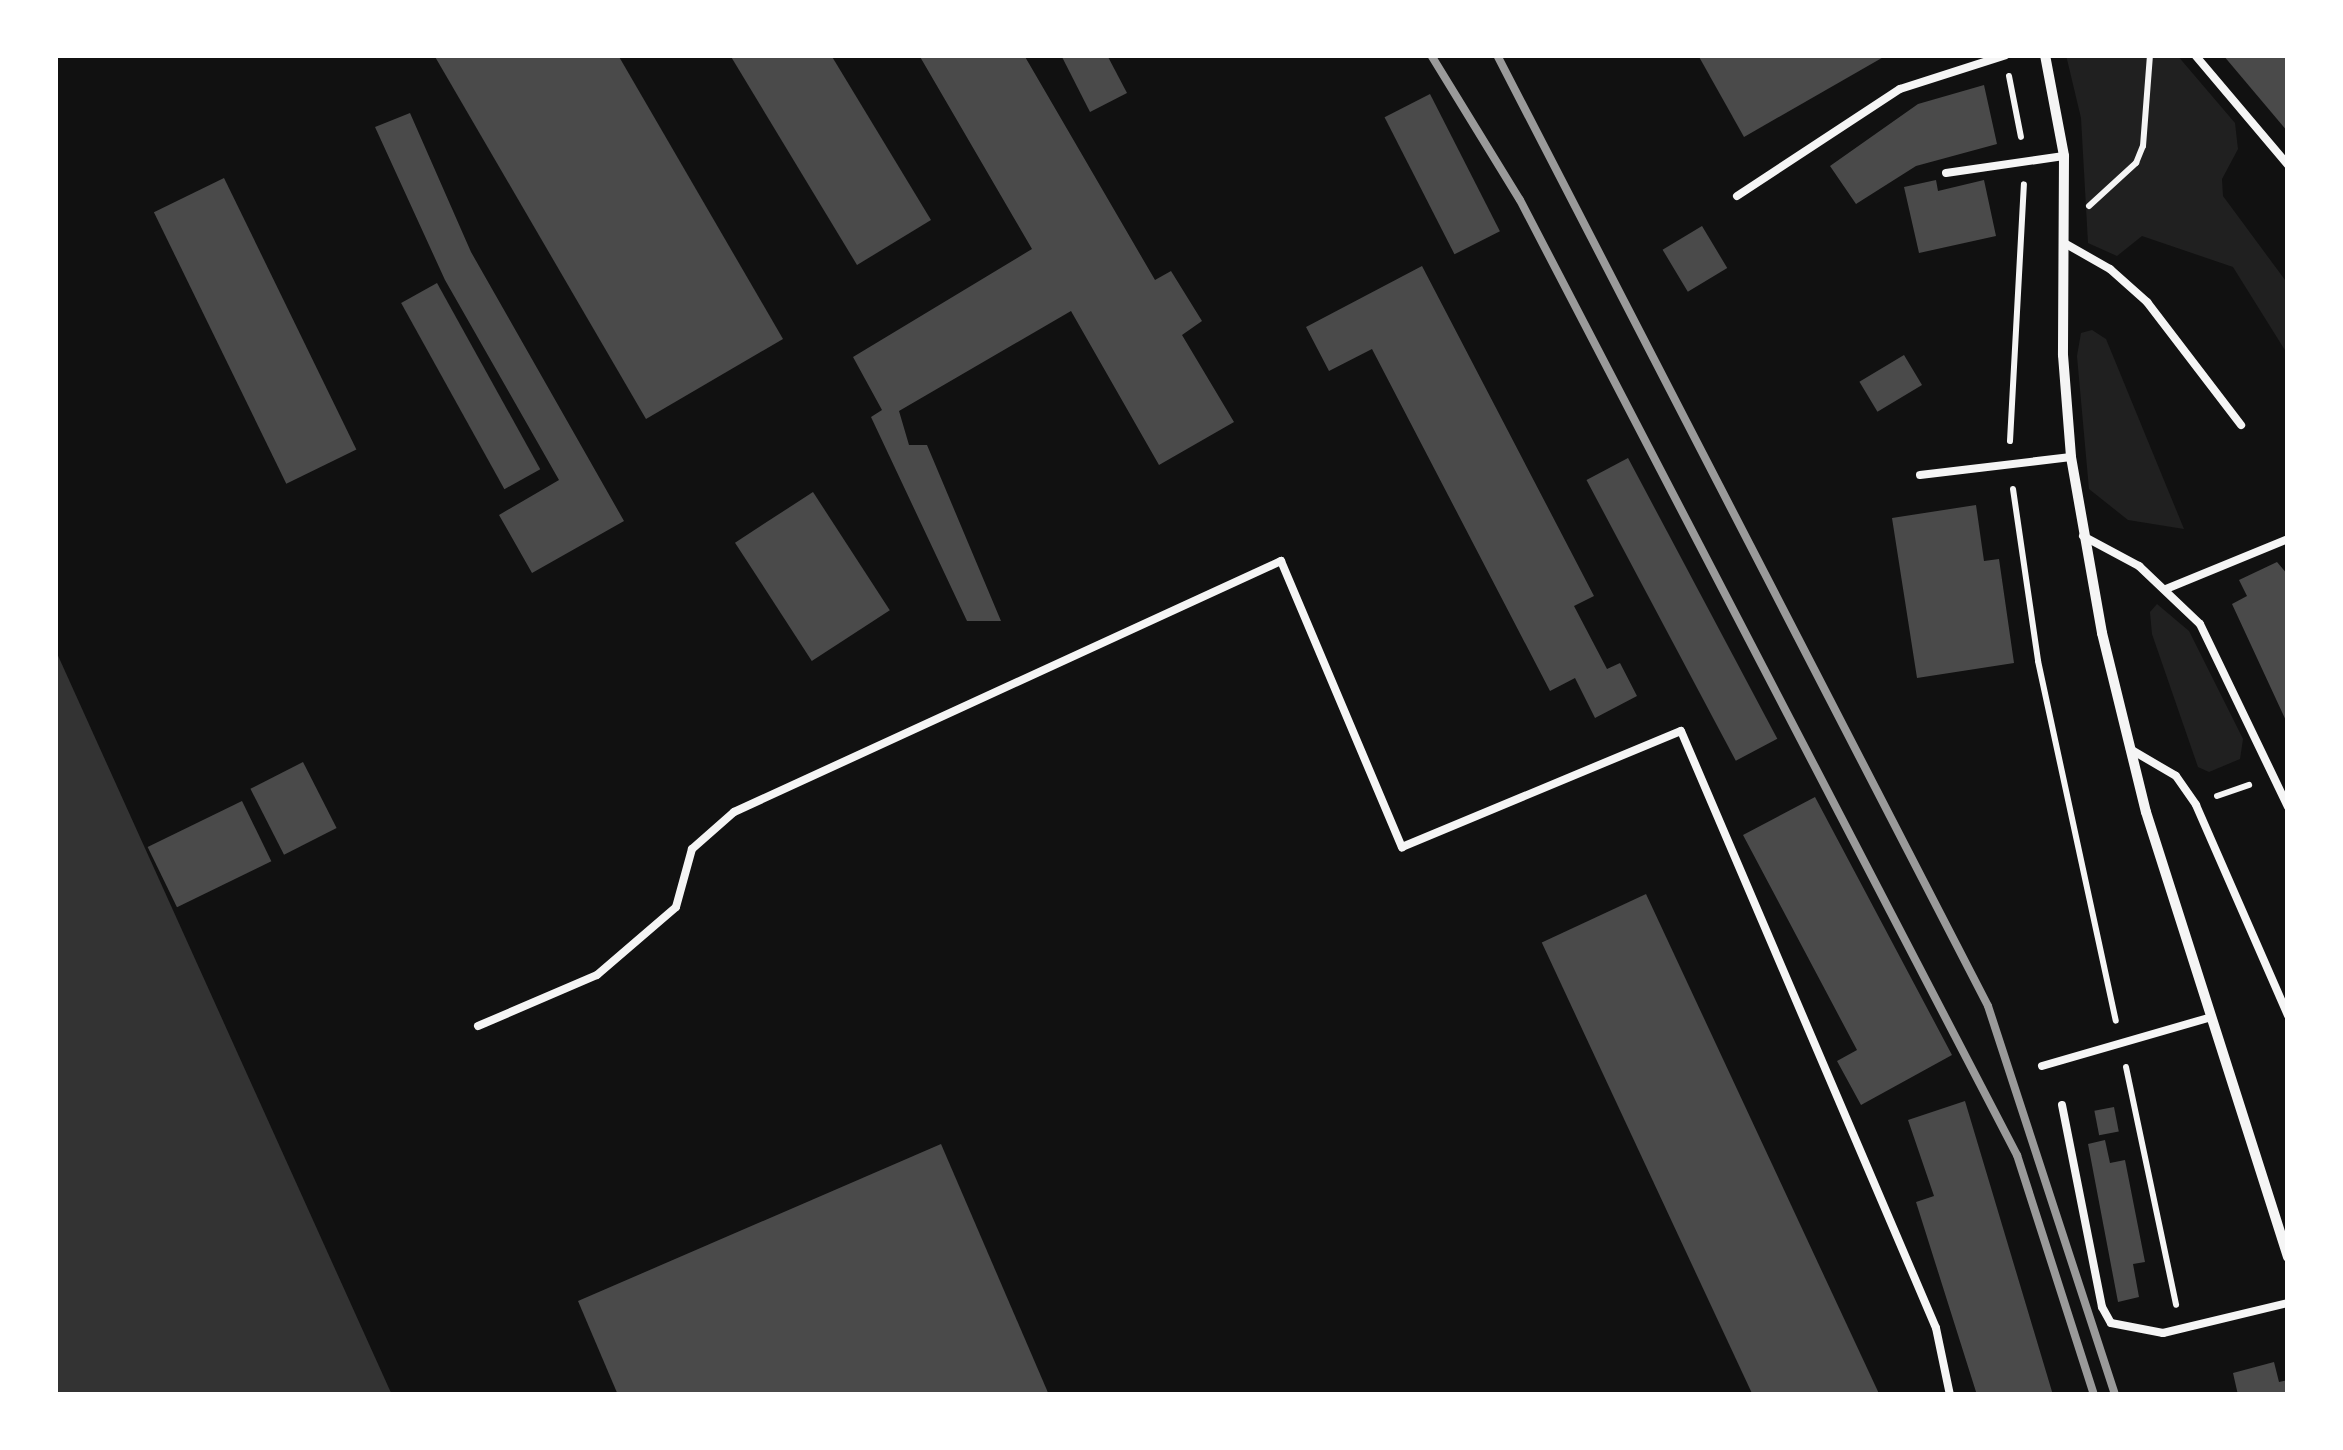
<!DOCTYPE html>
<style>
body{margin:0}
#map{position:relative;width:2343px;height:1450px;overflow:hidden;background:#111;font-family:"Crimson Pro",serif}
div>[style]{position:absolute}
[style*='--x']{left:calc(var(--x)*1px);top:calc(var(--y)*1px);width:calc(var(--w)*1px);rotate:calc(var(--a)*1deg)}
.green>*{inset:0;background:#202020}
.water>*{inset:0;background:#333}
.building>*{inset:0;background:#4a4a4a;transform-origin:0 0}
.path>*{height:6px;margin:-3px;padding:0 3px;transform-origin:3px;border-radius:3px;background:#f5f5f5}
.service>*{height:8px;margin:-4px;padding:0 4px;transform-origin:4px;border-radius:4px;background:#f5f5f5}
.minor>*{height:10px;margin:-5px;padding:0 5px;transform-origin:5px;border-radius:5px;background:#f5f5f5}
.rail>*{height:8px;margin:-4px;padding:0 4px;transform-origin:4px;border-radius:4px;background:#9a9a9a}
span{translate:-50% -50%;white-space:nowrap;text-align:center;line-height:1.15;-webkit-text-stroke:10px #fff;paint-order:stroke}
.frame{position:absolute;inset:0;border:58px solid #fff;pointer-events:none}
</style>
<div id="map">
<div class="green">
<i style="clip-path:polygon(2066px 55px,2177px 55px,2235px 123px,2238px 149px,2222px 179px,2223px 196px,2288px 284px,2288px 355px,2233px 267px,2142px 236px,2117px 256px,2088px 243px,2081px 118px)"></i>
<i style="clip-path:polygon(2092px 330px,2106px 339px,2184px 529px,2128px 520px,2089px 489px,2077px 356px,2081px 333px)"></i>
<i style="clip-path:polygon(2157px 604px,2189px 631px,2243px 739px,2240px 759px,2209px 772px,2198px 767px,2152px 634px,2150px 612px)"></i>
</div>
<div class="water">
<i style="clip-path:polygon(55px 649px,392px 1395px,55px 1395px)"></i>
</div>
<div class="building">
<i style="clip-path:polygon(434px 55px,618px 55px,783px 339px,646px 419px)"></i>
<i style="clip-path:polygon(730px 55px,831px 55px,931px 220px,857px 265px)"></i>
<i style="clip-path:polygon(919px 55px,1024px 55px,1155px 280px,1171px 271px,1202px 321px,1182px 335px,1234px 422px,1159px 465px,1071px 311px,899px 411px,909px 445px,927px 445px,1001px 621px,967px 621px,871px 417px,882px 410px,853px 357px,1032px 249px)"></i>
<i style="clip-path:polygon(1061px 55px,1107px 55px,1127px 93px,1090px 112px)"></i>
<i style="clip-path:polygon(1698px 55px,1887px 55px,1744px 137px)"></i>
<i style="clip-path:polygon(2223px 55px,2288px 55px,2288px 132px)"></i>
<i style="clip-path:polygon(1984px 85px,1997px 144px,1916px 166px,1856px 204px,1830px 166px,1918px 104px)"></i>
<i style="left:1430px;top:94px;width:154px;height:51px;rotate:63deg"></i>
<i style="clip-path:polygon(410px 113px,471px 252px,624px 521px,532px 573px,499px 515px,559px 480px,445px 280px,375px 127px)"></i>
<i style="left:224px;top:178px;width:302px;height:78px;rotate:64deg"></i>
<i style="clip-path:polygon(1936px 180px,1938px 191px,1984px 180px,1996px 236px,1919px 253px,1904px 187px)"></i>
<i style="left:1702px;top:226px;width:49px;height:46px;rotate:59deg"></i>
<i style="clip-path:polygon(1422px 266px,1594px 596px,1574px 606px,1607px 669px,1620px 663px,1637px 696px,1595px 718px,1575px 678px,1550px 691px,1372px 349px,1329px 371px,1306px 327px)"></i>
<i style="left:437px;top:283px;width:213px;height:41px;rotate:61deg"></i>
<i style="left:1904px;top:355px;width:35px;height:52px;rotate:59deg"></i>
<i style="left:1628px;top:458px;width:318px;height:47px;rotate:62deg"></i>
<i style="left:813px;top:492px;width:141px;height:93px;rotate:57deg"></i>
<i style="clip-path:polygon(1976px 505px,1984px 561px,1999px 559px,2014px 663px,1917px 678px,1892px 518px)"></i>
<i style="clip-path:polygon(2277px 562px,2288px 575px,2288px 725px,2232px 604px,2247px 596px,2239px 580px)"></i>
<i style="left:303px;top:762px;width:74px;height:59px;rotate:63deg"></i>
<i style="clip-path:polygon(1815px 797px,1952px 1055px,1861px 1105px,1837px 1061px,1857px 1050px,1743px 835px)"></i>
<i style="left:242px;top:801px;width:67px;height:105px;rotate:64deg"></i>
<i style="left:1646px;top:894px;width:555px;height:115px;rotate:65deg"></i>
<i style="clip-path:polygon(1965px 1101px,2053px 1395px,1977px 1395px,1916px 1202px,1934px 1196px,1908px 1120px)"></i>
<i style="left:2114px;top:1107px;width:25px;height:20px;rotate:79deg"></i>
<i style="clip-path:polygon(2105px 1140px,2110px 1163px,2125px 1160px,2145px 1262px,2133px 1264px,2139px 1297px,2118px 1302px,2088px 1144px)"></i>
<i style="clip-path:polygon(941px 1144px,1049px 1395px,618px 1395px,578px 1301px)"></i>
<i style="clip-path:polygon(2274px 1362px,2279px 1382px,2288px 1380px,2288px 1395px,2238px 1395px,2233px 1373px)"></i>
</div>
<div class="path">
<i style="--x:2009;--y:76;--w:62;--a:78.9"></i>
<i style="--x:2089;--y:206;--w:64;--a:-42.5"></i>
<i style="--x:2136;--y:163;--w:18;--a:-68"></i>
<i style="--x:2143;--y:146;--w:91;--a:-85.6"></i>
<i style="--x:2010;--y:441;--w:257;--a:-86.9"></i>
<i style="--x:2013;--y:489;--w:174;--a:81.7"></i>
<i style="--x:2038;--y:661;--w:368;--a:77.8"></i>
<i style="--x:2217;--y:796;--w:34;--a:-19"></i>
<i style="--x:2126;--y:1067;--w:243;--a:78.1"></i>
</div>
<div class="service">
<i style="--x:2195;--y:55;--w:144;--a:49.8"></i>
<i style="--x:1946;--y:173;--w:119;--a:-8.2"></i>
<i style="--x:1737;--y:196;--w:195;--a:-33.3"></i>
<i style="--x:1900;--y:89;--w:111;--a:-17.8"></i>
<i style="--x:2066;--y:244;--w:51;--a:29.6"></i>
<i style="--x:2110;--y:269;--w:50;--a:41.7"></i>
<i style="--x:2147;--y:302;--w:155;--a:52.6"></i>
<i style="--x:1920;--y:475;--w:152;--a:-6.8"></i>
<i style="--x:2083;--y:536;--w:64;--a:28.2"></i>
<i style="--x:2139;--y:566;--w:84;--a:43.6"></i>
<i style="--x:2200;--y:624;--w:203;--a:64.3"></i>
<i style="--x:2166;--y:589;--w:132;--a:-22.3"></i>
<i style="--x:2130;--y:749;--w:53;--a:30.4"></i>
<i style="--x:2176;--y:776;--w:35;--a:55"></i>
<i style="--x:2196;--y:805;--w:230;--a:66.4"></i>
<i style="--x:478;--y:1026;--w:129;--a:-23.2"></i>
<i style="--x:597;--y:975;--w:104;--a:-40.7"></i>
<i style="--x:676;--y:907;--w:60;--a:-74.6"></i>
<i style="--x:692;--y:849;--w:56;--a:-41.4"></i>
<i style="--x:734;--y:812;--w:602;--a:-24.65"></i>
<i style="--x:1281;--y:561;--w:311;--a:67.1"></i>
<i style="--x:1402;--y:847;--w:302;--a:-22.6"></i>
<i style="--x:1681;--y:731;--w:649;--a:66.87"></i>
<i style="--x:1936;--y:1328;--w:68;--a:78.2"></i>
<i style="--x:2042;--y:1066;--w:173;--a:-16.1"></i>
<i style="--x:2062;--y:1105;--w:206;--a:78.8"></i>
<i style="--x:2102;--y:1307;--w:18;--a:61"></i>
<i style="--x:2111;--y:1323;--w:53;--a:10.9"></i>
<i style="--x:2163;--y:1333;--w:129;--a:-13.5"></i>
</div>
<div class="minor">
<i style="--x:2045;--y:55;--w:103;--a:79.3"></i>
<i style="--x:2064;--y:156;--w:199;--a:90.3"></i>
<i style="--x:2063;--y:355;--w:102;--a:85.5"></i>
<i style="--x:2071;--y:457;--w:179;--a:80"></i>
<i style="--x:2102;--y:633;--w:184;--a:76.2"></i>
<i style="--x:2146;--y:812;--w:467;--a:72.3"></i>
</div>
<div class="rail">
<i style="--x:1431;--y:55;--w:170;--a:58.5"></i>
<i style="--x:1520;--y:200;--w:1077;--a:62.51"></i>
<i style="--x:2017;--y:1155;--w:252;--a:72.2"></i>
<i style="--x:1497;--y:55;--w:1070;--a:62.69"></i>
<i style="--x:1988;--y:1006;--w:409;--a:71.9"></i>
</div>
<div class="frame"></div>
</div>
